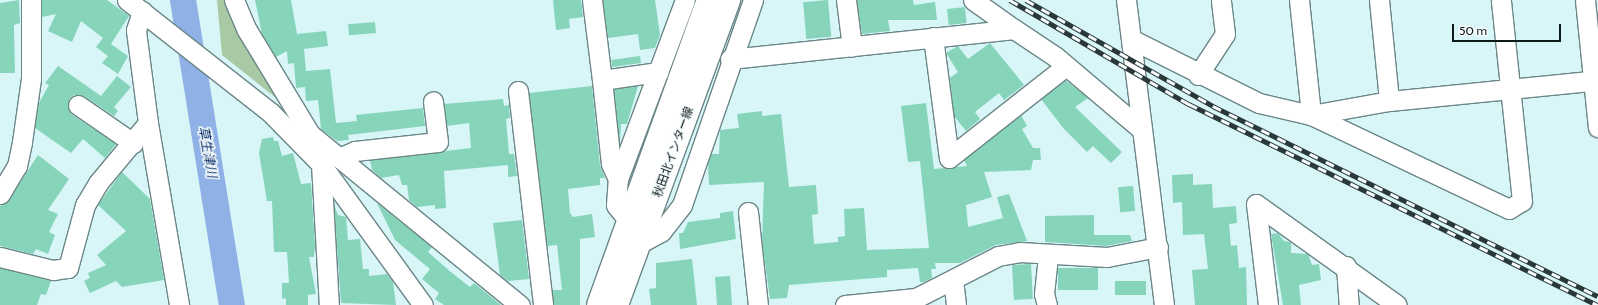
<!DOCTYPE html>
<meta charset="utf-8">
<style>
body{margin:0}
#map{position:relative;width:1598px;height:305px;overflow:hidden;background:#d8f5f7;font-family:Cabin,"Noto Sans JP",sans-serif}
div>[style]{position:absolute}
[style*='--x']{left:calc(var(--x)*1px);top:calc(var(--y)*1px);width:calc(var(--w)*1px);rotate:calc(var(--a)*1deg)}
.green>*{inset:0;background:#a8c9a4}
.river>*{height:26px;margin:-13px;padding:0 13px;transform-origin:13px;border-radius:13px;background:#8fb1e6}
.building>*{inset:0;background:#86d5bb;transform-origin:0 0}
.roads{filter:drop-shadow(1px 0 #6b8687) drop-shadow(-1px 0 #6b8687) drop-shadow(0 1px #6b8687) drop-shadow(0 -1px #6b8687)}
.minor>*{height:19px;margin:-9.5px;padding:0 9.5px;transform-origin:9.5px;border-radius:9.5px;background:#fff}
.major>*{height:22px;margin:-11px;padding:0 11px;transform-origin:11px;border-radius:11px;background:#fff}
.rail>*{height:4.5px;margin-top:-2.25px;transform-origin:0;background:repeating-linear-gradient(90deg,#f7fdfe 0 9px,#2b3839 0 18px);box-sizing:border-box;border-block:1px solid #2b3839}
span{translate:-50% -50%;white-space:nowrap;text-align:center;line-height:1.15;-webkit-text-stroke:3px #f7fdfe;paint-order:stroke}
.street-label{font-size:12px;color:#0f1a1a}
.water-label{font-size:13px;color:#012764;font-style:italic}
.scale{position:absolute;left:1452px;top:24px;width:109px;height:18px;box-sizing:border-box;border:2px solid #0f1a1a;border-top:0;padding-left:5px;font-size:12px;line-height:14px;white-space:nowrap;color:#0f1a1a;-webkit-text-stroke:3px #f7fdfe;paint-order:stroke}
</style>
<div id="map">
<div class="green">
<i style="clip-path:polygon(217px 0,229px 0,276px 98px,222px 55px)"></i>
</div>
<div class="river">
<i style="--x:183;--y:0;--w:309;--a:80.9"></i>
</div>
<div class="building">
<i style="clip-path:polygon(19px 0,20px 23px,14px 25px,14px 29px,15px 73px,0 73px,0 3px)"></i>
<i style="clip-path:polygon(42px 0,107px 0,129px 16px,111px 44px,128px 56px,118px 74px,102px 63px,108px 56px,96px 47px,103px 38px,81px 21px,72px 42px,48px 31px,56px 14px,42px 17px)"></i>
<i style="clip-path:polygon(255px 0,291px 0,297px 34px,326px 31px,328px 46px,304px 49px,306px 71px,330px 69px,336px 123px,357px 121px,356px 115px,423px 108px,425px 126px,348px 135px,349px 140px,337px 141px,321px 129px,318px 100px,306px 101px,305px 87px,296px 88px,294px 63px,288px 64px,287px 51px,276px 57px,262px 34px)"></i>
<i style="clip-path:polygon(553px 0,581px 0,583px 17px,569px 19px,570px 28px,556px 30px)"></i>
<i style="clip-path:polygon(603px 0,655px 0,660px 35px,655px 48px,640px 50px,638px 34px,608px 38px)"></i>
<i style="left:828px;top:0;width:37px;height:25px;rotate:85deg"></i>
<i style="clip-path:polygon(857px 0,913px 0,914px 5px,935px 2px,937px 20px,888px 20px,890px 31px,862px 34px)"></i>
<i style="left:947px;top:9px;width:18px;height:16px;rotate:-6deg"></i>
<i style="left:375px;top:22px;width:11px;height:27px;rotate:85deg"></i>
<i style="clip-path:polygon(990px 43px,1024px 85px,1004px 100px,999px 93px,975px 112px,980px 119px,966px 131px,954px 116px,950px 78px,958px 72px,946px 53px,958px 46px,968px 59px)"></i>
<i style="left:640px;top:56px;width:7px;height:29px;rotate:82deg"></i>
<i style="clip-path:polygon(58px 66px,101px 96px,117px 76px,131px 87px,114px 107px,118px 111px,114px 116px,84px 96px,74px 95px,69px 99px,71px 114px,116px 144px,105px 158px,83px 139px,71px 153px,35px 128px,39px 103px,49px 85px,45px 83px)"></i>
<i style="clip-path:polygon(1065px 80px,1088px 98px,1075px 107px,1122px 152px,1111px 163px,1093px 146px,1087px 152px,1064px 129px,1041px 99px)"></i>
<i style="clip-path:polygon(592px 86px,600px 165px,605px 178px,600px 178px,600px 185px,568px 189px,570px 213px,573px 217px,592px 214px,595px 237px,580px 239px,580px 305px,554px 305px,552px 290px,562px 290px,557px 245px,547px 246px,529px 93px)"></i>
<i style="clip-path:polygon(638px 86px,627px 124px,621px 124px,620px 143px,614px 89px)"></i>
<i style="clip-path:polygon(503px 99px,504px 106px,509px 105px,510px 118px,506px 119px,509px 154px,514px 154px,517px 176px,508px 177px,508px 165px,444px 171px,446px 208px,435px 209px,435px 205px,417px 207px,409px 200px,407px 185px,402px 185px,399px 175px,381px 178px,372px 170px,370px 160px,471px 148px,469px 123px,447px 126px,444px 104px)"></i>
<i style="clip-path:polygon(926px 103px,934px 169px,967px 166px,964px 160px,1021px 115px,1027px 126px,1022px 129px,1033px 148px,1040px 148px,1041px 160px,1033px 160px,1031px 170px,984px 172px,992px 197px,966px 205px,968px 227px,1003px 218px,997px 197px,1009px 194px,1027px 241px,996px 245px,960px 263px,935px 263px,936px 269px,931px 269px,932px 278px,924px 282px,920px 282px,918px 268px,887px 270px,887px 277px,789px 285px,787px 298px,770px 299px,762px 241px,764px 182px,709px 185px,708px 165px,711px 154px,719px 154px,720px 130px,739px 128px,737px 114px,762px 111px,762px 116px,781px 114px,789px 187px,816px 185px,818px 214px,812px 215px,814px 244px,838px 242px,838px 237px,845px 236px,844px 209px,864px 208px,867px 250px,929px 248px,920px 161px,908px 162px,901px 106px)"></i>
<i style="clip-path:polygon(273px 137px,274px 141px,278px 141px,282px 156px,293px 153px,301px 184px,311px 183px,315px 245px,314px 257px,309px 257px,316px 294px,308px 295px,308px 305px,286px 305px,286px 298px,282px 299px,282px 283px,289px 283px,287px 252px,274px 252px,272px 201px,267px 201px,259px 153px,262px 139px)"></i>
<i style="clip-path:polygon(38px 155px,69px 179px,48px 210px,58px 214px,49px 232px,55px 235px,48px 254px,36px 249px,33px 254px,0 246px,0 206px,9px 200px)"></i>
<i style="clip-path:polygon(122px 172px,150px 199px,164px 280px,122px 287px,116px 281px,90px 293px,84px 281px,90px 278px,88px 273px,106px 265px,97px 255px,126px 231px,98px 205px)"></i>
<i style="clip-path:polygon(1193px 174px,1193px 185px,1212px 184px,1213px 208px,1236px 206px,1237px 223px,1229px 224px,1231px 246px,1237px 245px,1239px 268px,1246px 267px,1247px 305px,1195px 305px,1192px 270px,1208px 269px,1204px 234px,1183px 235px,1182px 202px,1173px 203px,1172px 175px)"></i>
<i style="left:1133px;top:186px;width:25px;height:15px;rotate:85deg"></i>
<i style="clip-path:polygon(377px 203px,432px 247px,428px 252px,452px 273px,470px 287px,474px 283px,501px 305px,444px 305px,435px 299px,439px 293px,422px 279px,430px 269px,395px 240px)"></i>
<i style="clip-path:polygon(334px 205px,338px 215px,346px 217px,348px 240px,360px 239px,363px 269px,369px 269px,369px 276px,387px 274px,393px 282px,396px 305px,341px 303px)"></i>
<i style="clip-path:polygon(733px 211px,736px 239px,680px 249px,679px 233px,683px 233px,688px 222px,720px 218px,720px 213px)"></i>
<i style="clip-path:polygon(1094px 215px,1094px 235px,1130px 235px,1132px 241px,1106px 246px,1045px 242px,1045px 216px)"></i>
<i style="clip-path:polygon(522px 220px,529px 279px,508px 281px,500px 275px,493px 223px)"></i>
<i style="clip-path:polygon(1278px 233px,1284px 241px,1291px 242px,1291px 253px,1308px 254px,1312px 265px,1319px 264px,1321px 280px,1299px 285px,1301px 305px,1283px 305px,1271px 234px)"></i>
<i style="clip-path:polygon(692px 259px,697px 305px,651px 305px,649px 289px,656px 288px,656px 263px)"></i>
<i style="left:1031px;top:264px;width:35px;height:19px;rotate:87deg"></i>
<i style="clip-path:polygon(0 268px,51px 281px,46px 295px,41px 294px,37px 305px,0 305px)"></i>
<i style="left:1058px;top:268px;width:40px;height:22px"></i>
<i style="left:730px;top:276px;width:29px;height:15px;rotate:86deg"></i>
<i style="left:1115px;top:281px;width:31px;height:14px"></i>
</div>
<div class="roads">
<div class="minor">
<i style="--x:127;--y:0;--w:182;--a:38.1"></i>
<i style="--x:270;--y:112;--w:73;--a:45.6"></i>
<i style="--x:321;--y:164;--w:174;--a:54.1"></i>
<i style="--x:234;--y:0;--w:33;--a:67"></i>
<i style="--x:247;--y:30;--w:122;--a:58.8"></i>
<i style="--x:310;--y:134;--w:271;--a:39.2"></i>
<i style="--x:592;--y:0;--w:81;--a:82.9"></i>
<i style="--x:602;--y:80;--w:57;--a:-8.1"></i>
<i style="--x:846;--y:0;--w:47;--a:82.7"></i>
<i style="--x:973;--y:0;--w:50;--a:35.3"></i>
<i style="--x:1126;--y:0;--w:307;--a:82.9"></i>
<i style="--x:1299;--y:0;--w:116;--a:84"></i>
<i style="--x:1379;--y:0;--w:101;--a:84.3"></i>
<i style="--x:1585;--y:0;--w:128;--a:84.2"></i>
<i style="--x:933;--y:37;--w:122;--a:82.5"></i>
<i style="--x:949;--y:158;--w:149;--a:-38.2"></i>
<i style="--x:1131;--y:39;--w:143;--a:26.6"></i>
<i style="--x:1259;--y:103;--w:53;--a:13"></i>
<i style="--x:1311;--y:115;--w:219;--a:25.4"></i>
<i style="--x:1509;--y:209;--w:15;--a:-32"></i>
<i style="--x:1522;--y:201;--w:202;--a:-96"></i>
<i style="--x:730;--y:59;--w:286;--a:-6"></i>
<i style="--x:1014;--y:29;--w:50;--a:33.7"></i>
<i style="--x:1056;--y:57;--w:113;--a:40.3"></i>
<i style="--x:1198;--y:75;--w:49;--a:-56.6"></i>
<i style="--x:1225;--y:34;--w:34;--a:-97"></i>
<i style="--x:602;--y:80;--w:84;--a:83.9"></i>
<i style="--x:611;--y:164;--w:17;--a:65"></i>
<i style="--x:518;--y:91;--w:215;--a:83.3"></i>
<i style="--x:78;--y:105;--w:67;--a:34.6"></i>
<i style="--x:1311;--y:115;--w:79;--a:-10.2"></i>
<i style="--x:1389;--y:101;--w:210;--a:-5.7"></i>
<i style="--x:148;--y:123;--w:185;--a:80.3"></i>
<i style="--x:339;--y:158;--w:17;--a:-24"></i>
<i style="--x:355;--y:151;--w:83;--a:-6.2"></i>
<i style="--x:438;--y:142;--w:41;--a:-97"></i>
<i style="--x:321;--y:164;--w:141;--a:86.8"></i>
<i style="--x:0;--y:194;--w:33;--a:-59"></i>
<i style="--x:17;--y:166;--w:25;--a:-78"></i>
<i style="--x:22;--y:142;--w:64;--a:-81.9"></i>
<i style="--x:31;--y:79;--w:79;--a:-90"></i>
<i style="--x:1256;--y:204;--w:173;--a:35.6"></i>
<i style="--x:1256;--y:204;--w:102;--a:83.2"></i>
<i style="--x:748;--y:212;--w:94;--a:83.9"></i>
<i style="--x:628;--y:220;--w:19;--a:-129"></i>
<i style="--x:616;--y:205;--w:26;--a:-86"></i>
<i style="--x:618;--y:179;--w:191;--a:-69.5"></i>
<i style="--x:640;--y:243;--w:24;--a:-28"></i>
<i style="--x:661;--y:232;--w:34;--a:-52"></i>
<i style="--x:682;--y:205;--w:217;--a:-70.9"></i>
<i style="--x:0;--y:257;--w:55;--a:13.8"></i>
<i style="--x:53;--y:270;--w:15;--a:-8"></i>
<i style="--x:68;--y:268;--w:65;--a:-74.9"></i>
<i style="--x:85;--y:205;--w:26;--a:-59"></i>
<i style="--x:98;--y:183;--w:78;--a:-50.2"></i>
<i style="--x:148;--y:123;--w:94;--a:-97.4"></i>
<i style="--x:136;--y:30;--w:20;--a:-72"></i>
<i style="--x:1346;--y:266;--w:39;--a:86"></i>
<i style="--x:953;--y:280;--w:25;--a:83"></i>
<i style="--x:845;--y:305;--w:71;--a:-5.6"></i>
<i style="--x:916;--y:298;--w:92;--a:-27.1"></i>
<i style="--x:998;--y:256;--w:22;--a:-10"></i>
<i style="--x:1020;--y:252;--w:87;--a:3.3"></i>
<i style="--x:1107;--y:257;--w:52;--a:-11.1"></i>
<i style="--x:1047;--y:305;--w:11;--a:-105"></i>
<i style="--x:1044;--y:294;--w:38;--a:-84"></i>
</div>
<div class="major">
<i style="--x:598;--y:305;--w:324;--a:-70.2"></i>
<i style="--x:617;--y:305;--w:325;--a:-69.8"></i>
</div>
</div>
<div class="rail">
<i style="--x:1010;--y:0;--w:207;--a:30.2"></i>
<i style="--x:1189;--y:104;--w:455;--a:26.2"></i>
<i style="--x:1026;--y:0;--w:215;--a:29.5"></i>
<i style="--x:1213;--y:106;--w:429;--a:26.3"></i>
</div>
<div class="street-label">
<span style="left:673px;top:152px;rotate:-70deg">秋田北インター線</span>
</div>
<div class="water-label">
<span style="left:208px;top:152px;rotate:80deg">草生津川</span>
</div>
<div class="scale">50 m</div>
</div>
